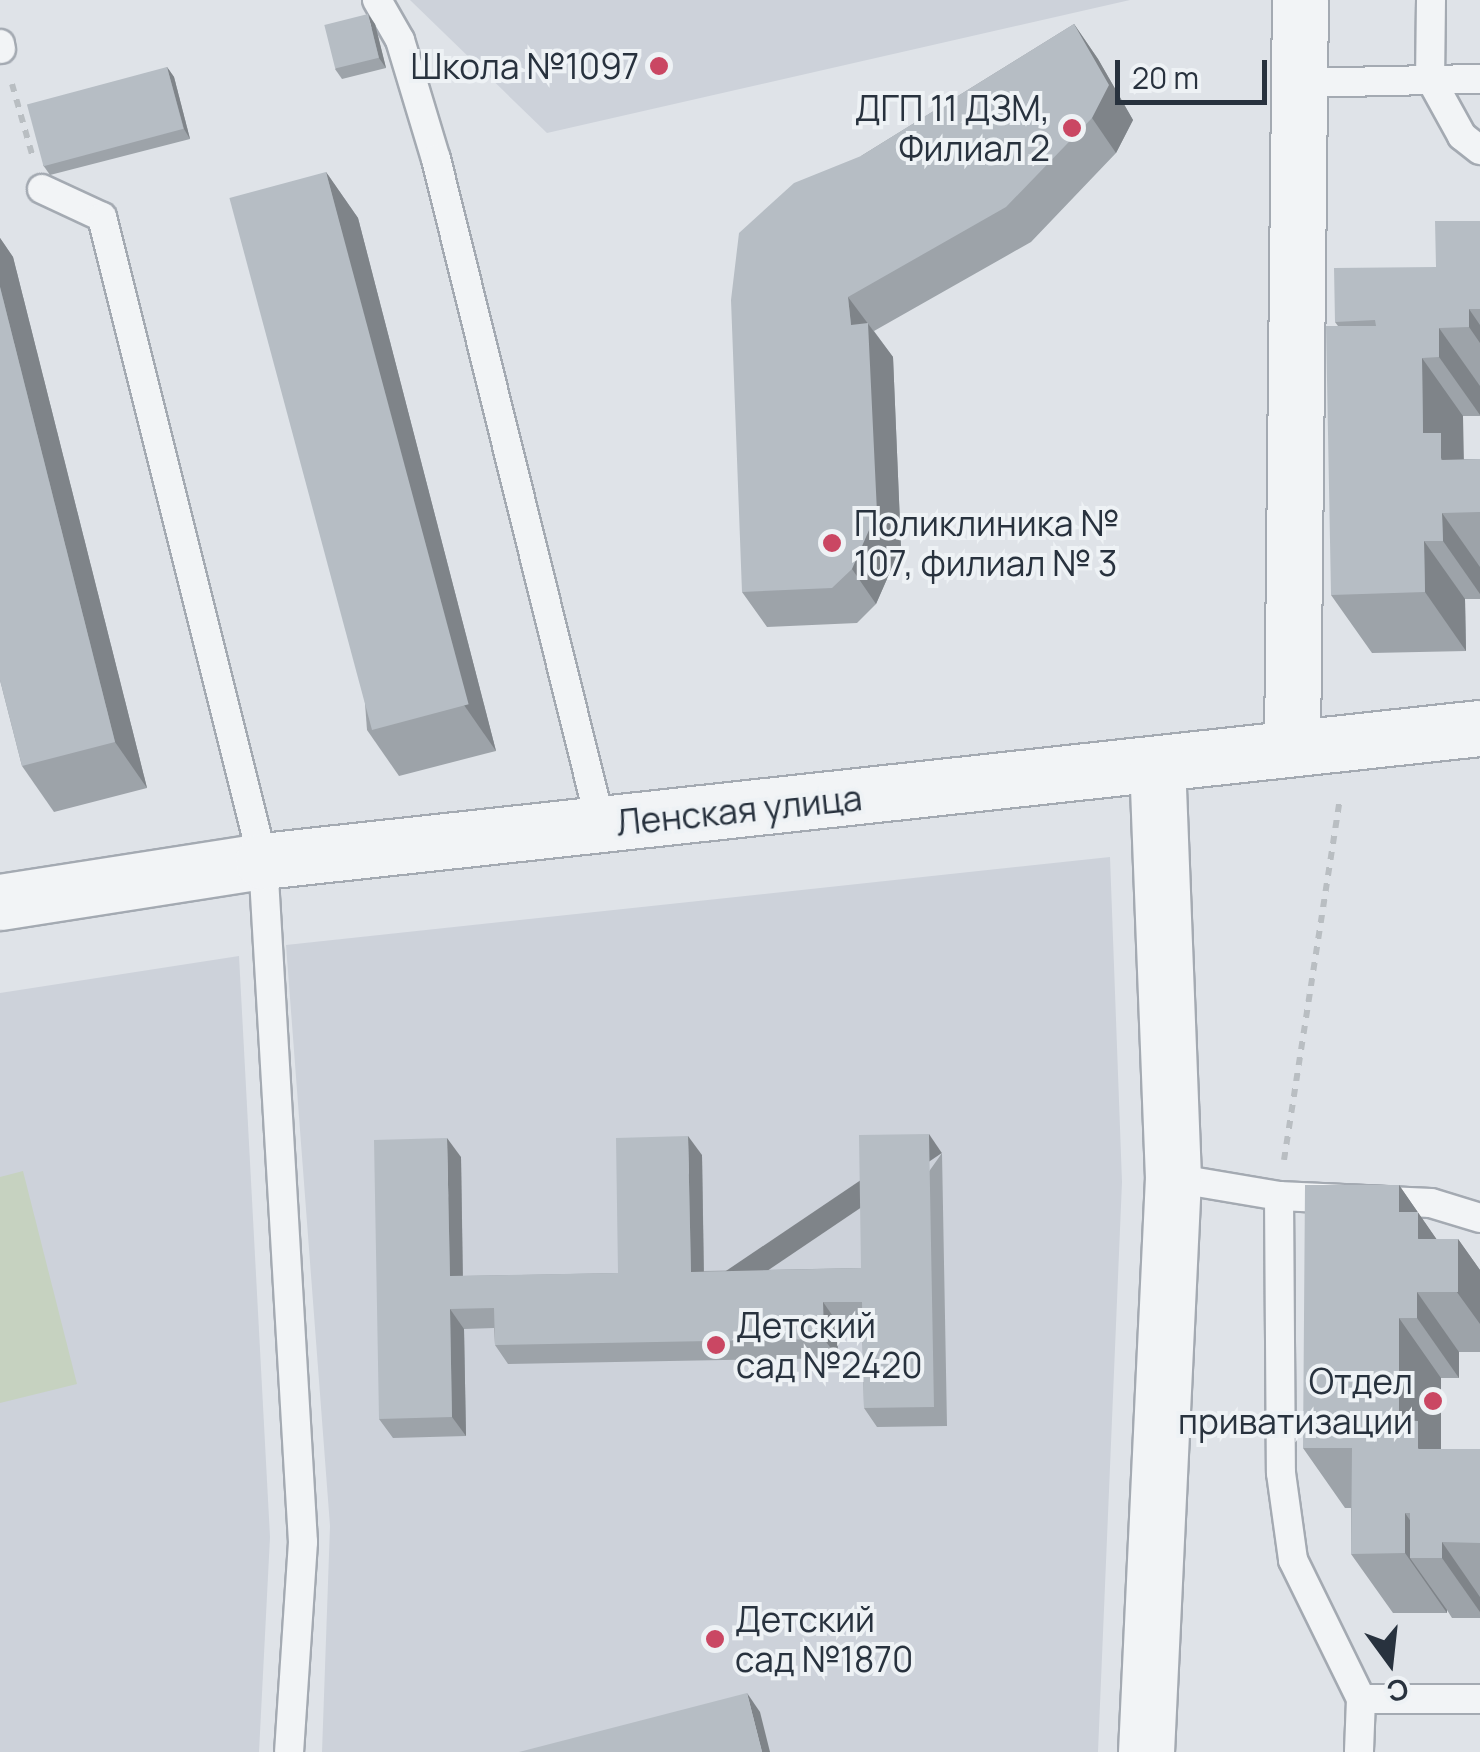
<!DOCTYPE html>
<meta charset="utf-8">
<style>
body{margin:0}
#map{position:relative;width:1480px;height:1752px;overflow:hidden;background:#dfe3e8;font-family:Manrope,sans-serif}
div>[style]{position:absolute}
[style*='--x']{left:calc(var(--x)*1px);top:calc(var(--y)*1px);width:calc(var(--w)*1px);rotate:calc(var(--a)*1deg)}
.built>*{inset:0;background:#cdd2da}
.green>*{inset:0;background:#c6d2c0}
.path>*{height:6px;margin-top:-3px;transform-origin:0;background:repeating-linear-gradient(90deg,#b9bec2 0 8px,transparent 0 16px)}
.roads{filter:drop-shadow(2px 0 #a4aab2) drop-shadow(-2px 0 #a4aab2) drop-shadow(0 2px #a4aab2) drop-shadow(0 -2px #a4aab2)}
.service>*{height:28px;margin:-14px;padding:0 14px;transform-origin:14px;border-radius:14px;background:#f2f4f6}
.minor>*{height:55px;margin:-27.5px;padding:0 27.5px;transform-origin:27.5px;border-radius:27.5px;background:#f2f4f6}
.wall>*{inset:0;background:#9da3a9}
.shaded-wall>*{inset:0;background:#7f8489;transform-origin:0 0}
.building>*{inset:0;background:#b6bdc4;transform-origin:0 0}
.dots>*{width:28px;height:28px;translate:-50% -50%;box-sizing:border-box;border:5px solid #eef2f5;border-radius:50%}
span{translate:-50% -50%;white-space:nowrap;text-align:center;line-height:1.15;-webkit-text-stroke:8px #eef2f5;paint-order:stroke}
.poi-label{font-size:35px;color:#28323e}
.right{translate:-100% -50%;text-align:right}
.left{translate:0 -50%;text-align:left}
.street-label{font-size:35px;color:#28323e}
.north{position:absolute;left:1340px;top:1612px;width:100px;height:100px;-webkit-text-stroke:8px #eef2f5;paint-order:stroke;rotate:165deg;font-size:28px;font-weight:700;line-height:40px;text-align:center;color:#28323e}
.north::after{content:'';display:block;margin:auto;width:35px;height:45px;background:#28323e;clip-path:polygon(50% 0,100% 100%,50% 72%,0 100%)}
.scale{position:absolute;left:1115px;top:60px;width:152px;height:45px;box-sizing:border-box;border:5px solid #28323e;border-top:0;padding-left:12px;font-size:30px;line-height:35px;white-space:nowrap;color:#28323e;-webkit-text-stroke:8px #eef2f5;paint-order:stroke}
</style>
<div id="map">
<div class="built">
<i style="clip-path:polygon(410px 0,1130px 0,547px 133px)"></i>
<i style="clip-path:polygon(1110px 857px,1122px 1182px,1098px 1752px,322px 1752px,330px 1526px,286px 945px)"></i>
<i style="clip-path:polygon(239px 956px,270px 1537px,259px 1752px,0 1752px,0 993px)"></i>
</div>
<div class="green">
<i style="clip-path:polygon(23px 1171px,77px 1384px,0 1403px,0 1177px)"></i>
</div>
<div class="path">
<i style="--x:12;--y:84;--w:73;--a:74.1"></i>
<i style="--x:1284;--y:1160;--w:367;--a:-81.2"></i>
</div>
<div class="roads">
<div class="service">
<i style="--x:377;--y:0;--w:46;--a:60.1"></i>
<i style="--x:400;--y:40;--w:124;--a:73.2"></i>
<i style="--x:436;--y:159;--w:686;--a:76.09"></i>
<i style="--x:1431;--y:0;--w:78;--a:90.7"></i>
<i style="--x:1430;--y:78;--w:66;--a:61.1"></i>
<i style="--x:1462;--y:136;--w:23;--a:38"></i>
<i style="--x:0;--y:44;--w:5;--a:79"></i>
<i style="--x:1299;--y:83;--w:181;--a:-1.3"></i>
<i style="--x:42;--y:189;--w:66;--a:25"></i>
<i style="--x:102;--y:217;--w:664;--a:75.96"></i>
<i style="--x:263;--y:861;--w:682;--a:86.64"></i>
<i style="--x:303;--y:1542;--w:210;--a:93.8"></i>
<i style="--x:1173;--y:1178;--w:108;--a:9.6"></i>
<i style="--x:1279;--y:1196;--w:152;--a:2.6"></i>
<i style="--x:1431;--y:1203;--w:51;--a:17"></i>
<i style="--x:1279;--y:1196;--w:277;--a:89.6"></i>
<i style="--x:1281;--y:1473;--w:88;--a:82.1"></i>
<i style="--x:1293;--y:1560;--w:155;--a:63.9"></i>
<i style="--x:1361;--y:1699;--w:53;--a:92.2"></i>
<i style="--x:1361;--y:1699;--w:119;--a:0"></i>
</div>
<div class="minor">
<i style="--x:1292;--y:746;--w:746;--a:-89.39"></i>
<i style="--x:0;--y:902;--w:266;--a:-8.9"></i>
<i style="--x:263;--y:861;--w:1224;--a:-6.24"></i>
<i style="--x:1146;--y:1752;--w:575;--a:-87.31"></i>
<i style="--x:1173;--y:1178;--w:413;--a:-92.2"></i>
</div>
</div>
<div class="wall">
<i style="clip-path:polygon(375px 24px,386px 68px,342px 79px,335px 69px)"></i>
<i style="clip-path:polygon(1074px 24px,1098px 59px,1133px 120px,1116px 153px,1031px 242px,874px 331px,893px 357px,901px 547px,876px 604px,857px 623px,767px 627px,742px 592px,861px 156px)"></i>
<i style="clip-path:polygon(167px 67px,174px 77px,190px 139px,50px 175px,43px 165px)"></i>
<i style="clip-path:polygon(326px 172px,358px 218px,496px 751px,399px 776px,367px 730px)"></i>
<i style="clip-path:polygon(1480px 221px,1480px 416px,1463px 416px,1463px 459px,1480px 459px,1480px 599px,1465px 599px,1466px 651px,1372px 653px,1331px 595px,1338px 326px,1335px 322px,1436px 267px)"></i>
<i style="clip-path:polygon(0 238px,13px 257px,147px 788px,54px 812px,22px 766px,0 680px)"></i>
<i style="clip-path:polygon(942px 1153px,947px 1426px,877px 1427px,864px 1408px,862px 1321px,837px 1322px,838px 1358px,508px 1364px,495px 1345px,494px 1328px,464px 1329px,466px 1436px,393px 1438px,379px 1419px,461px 1157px,463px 1276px,618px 1273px,702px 1155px,704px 1271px,861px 1268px)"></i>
<i style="clip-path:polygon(1399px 1185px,1436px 1239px,1458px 1239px,1480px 1270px,1480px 1352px,1459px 1352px,1459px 1378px,1441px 1378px,1441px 1449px,1480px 1449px,1480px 1618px,1452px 1618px,1447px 1610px,1447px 1613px,1393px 1613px,1351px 1554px,1351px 1508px,1345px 1508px,1303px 1448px)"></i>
</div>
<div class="shaded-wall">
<i style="clip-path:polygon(368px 14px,375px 24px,386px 68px,379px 58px)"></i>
<i style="clip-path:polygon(1074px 24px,1098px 59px,1133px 120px,1116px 153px,1092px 118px)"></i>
<i style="clip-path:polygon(167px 67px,174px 77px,190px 139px,184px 129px)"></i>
<i style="clip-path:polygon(326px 172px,358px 218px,496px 751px,464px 705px)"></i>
<i style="clip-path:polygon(0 238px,13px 257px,147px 788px,115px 742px,0 287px)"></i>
<i style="clip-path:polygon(848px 297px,893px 357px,901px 547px,876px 604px,852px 569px,851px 325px)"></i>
<i style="clip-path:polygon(1469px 309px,1480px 325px,1480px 343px,1469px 327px)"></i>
<i style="clip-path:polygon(1439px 328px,1480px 386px,1480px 415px,1439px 357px)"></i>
<i style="clip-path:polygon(1422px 358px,1463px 416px,1464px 465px,1480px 512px,1423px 433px)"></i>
<i style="clip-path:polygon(1442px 513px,1480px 567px,1480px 594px,1443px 541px)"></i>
<i style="clip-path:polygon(1424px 541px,1465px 599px,1466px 651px,1425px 592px)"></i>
<i style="left:929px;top:1134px;width:23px;height:273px;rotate:56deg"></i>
<i style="clip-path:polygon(688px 1136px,702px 1155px,704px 1291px,691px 1272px)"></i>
<i style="clip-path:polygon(447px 1138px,461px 1157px,463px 1295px,450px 1276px)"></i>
<i style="clip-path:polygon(1399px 1185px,1458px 1270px,1458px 1239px,1480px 1270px,1480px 1324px,1399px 1212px)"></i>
<i style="clip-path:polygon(1417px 1292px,1459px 1352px,1459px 1378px,1417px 1318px)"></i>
<i style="clip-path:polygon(823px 1302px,837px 1322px,838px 1358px,824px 1339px)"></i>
<i style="clip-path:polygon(450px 1309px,464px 1329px,466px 1436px,452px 1417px)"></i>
<i style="clip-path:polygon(1399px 1318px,1441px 1378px,1441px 1453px,1460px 1509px,1399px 1420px)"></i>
<i style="clip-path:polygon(1405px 1513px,1436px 1558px,1410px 1558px,1447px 1610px,1447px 1613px,1405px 1553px)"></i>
<i style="clip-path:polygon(1442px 1542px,1480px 1597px,1480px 1612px,1442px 1558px)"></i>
<i style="clip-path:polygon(747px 1693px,760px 1712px,770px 1752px,762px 1752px)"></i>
</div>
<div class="building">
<i style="left:368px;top:14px;width:45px;height:45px;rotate:76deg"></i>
<i style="clip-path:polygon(1074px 24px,1109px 85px,1092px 118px,1006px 207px,848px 297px,851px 325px,868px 323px,877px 512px,852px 569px,832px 588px,742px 592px,731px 300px,739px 233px,794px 183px,861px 156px)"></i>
<i style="left:167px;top:67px;width:64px;height:145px;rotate:75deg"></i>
<i style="left:326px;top:172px;width:551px;height:100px;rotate:75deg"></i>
<i style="clip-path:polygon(1435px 221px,1480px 221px,1480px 309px,1469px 309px,1469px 327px,1439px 328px,1439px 357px,1422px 358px,1423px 433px,1441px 433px,1441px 460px,1480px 459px,1480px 512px,1442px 513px,1443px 541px,1424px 541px,1425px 592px,1331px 595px,1326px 326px,1376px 326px,1375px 320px,1335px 322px,1334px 268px,1436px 267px)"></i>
<i style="clip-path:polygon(0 287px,115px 742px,22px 766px,0 680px)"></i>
<i style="clip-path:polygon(929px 1134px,934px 1407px,864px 1408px,862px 1302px,823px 1302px,824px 1339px,495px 1345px,494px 1308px,450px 1309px,452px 1417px,379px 1419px,374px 1140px,447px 1138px,450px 1276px,618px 1273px,616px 1138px,688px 1136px,691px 1272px,861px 1268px,859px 1135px)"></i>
<i style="clip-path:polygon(1305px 1185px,1399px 1185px,1399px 1212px,1418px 1212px,1418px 1239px,1458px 1239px,1458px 1292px,1417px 1292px,1417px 1318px,1399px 1318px,1399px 1420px,1418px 1421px,1418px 1449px,1480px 1449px,1480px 1543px,1442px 1542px,1442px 1558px,1410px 1558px,1410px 1513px,1405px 1513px,1405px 1553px,1351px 1554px,1352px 1448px,1303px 1448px)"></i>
<i style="clip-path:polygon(747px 1693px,762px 1752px,519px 1752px)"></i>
</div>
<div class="dots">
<i style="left:659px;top:66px;background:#ca4763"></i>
<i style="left:1072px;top:128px;background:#ca4763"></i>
<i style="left:832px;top:543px;background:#ca4763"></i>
<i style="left:716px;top:1345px;background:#ca4763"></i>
<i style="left:1433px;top:1401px;background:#ca4763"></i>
<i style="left:715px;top:1639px;background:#ca4763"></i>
</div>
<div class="poi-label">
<span class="right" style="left:639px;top:66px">Школа №1097</span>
<span class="right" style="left:1050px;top:128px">ДГП 11 ДЗМ,<br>Филиал 2</span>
<span class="left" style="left:854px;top:543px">Поликлиника №<br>107, филиал № 3</span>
<span class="left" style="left:736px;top:1345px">Детский<br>сад №2420</span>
<span class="right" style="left:1413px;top:1401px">Отдел<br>приватизации</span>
<span class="left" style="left:735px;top:1639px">Детский<br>сад №1870</span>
</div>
<div class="street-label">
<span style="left:739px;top:810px;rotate:-6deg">Ленская улица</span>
</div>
<div class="north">С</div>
<div class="scale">20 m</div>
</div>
